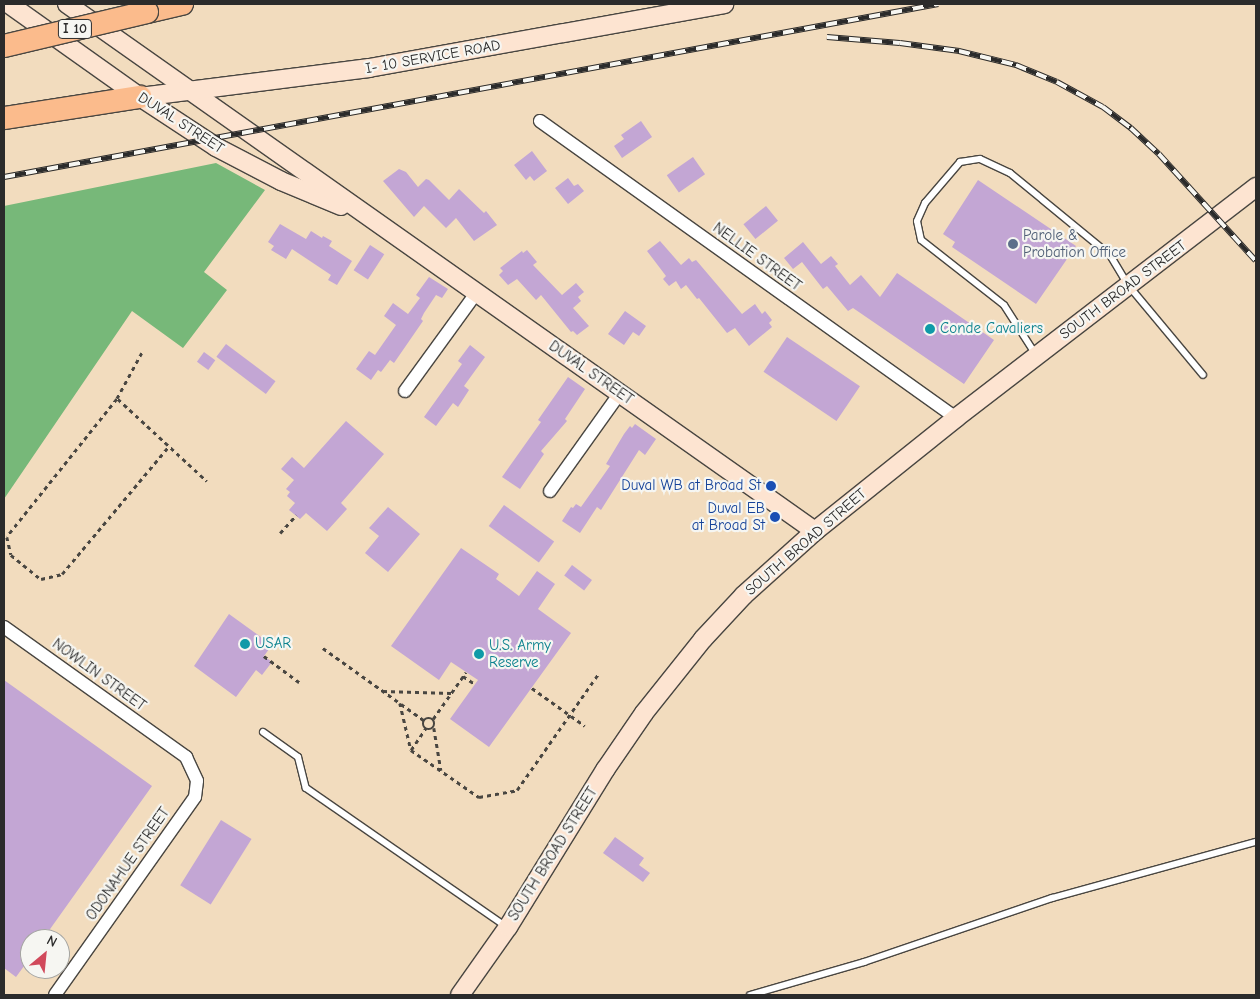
<!DOCTYPE html>
<style>
body{margin:0}
#map{position:relative;width:1260px;height:999px;overflow:hidden;background:#f2dcbe;font-family:"Comic Neue",sans-serif}
div>[style]{position:absolute}
[style*='--x']{left:calc(var(--x)*1px);top:calc(var(--y)*1px);width:calc(var(--w)*1px);rotate:calc(var(--a)*1deg)}
.forest>*{inset:0;background:#77b879}
.building>*{inset:0;background:#c3a6d4;transform-origin:0 0}
.path>*{height:2.5px;margin-top:-1.25px;transform-origin:0;background:repeating-linear-gradient(90deg,#494641 0 4px,transparent 0 8px)}
.path>.ring{margin:-1.25px;padding:0;box-sizing:content-box;background:none;border:2.5px solid #494641;border-radius:50%}
.roads{filter:drop-shadow(1px 0 #494641) drop-shadow(-1px 0 #494641) drop-shadow(0 1px #494641) drop-shadow(0 -1px #494641)}
.lane>*{height:6px;margin:-3px;padding:0 3px;transform-origin:3px;border-radius:3px;background:#fff}
.street>*{height:12px;margin:-6px;padding:0 6px;transform-origin:6px;border-radius:6px;background:#fff}
.secondary>*{height:18px;margin:-9px;padding:0 9px;transform-origin:9px;border-radius:9px;background:#fde4d1}
.highway>*{height:22px;margin:-11px;padding:0 11px;transform-origin:11px;border-radius:11px;background:#fbbb8c}
.rail>*{height:5.5px;margin-top:-2.75px;transform-origin:0;background:repeating-linear-gradient(90deg,#f6f6f2 0 11px,#2b2b2b 0 22px);box-sizing:border-box;border-block:1px solid #2b2b2b}
.bridges{filter:drop-shadow(1px 0 #494641) drop-shadow(-1px 0 #494641) drop-shadow(0 1px #494641) drop-shadow(0 -1px #494641)}
.highway-bridge>*{height:22px;margin:-11px;padding:0 11px;transform-origin:11px;border-radius:11px;background:#fbbb8c}
.dots>*{width:14px;height:14px;translate:-50% -50%;box-sizing:border-box;border:2px solid #f6f6f2;border-radius:50%}
span{translate:-50% -50%;white-space:nowrap;text-align:center;line-height:1.15;-webkit-text-stroke:4.5px #f6f6f2;paint-order:stroke}
.shield-label span{padding:1px 4px;background:#f6f6f2;border:1px solid;border-radius:4px;-webkit-text-stroke-width:0}
.shield-label{font-size:14px;color:#2b2b2b;font-weight:700}
.street-label{font-size:15px;color:#2b2b2b}
.service-label{font-size:15px;color:#4e5e75}
.left{translate:0 -50%;text-align:left}
.culture-label{font-size:15px;color:#0d838f}
.transit-label{font-size:15px;color:#164399}
.right{translate:-100% -50%;text-align:right}
.frame{position:absolute;inset:0;border:5px solid #2b2b2b;pointer-events:none}
.north{position:absolute;left:20px;top:929px;width:50px;height:50px;box-sizing:border-box;background:#f6f6f2;border:1px solid #a5a5a2;border-radius:50%;rotate:28deg;font-size:14px;font-weight:700;line-height:20px;text-align:center;color:#2b2b2b}
.north::after{content:'';display:block;margin:auto;width:18px;height:22px;background:#d1495b;clip-path:polygon(50% 0,100% 100%,50% 72%,0 100%)}
</style>
<div id="map">
<div class="forest">
<i style="clip-path:polygon(216px 163px,265px 190px,204px 272px,227px 290px,183px 348px,132px 311px,4px 499px,4px 206px)"></i>
</div>
<div class="building">
<i style="clip-path:polygon(641px 121px,652px 137px,622px 158px,614px 146px,624px 139px,621px 135px)"></i>
<i style="clip-path:polygon(532px 151px,547px 171px,534px 181px,530px 176px,526px 180px,514px 165px)"></i>
<i style="left:693px;top:157px;width:21px;height:32px;rotate:55deg"></i>
<i style="clip-path:polygon(399px 169px,406px 172px,418px 187px,426px 179px,429px 180px,449px 200px,459px 189px,484px 213px,486px 211px,497px 225px,474px 241px,456px 218px,446px 228px,424px 206px,414px 217px,383px 181px)"></i>
<i style="clip-path:polygon(568px 178px,574px 186px,578px 184px,584px 191px,568px 204px,555px 188px)"></i>
<i style="clip-path:polygon(978px 180px,1076px 246px,1036px 304px,952px 247px,955px 242px,943px 234px)"></i>
<i style="left:766px;top:206px;width:19px;height:29px;rotate:51deg"></i>
<i style="clip-path:polygon(280px 224px,306px 239px,311px 231px,322px 238px,323px 236px,332px 241px,329px 246px,352px 261px,337px 285px,328px 280px,331px 275px,292px 249px,286px 259px,271px 250px,274px 246px,268px 242px)"></i>
<i style="clip-path:polygon(660px 241px,681px 265px,689px 258px,692px 262px,696px 260px,742px 314px,755px 304px,762px 314px,765px 311px,772px 320px,769px 323px,772px 327px,749px 346px,735px 328px,727px 333px,699px 298px,697px 299px,686px 285px,681px 289px,676px 281px,669px 286px,663px 279px,666px 276px,647px 251px)"></i>
<i style="clip-path:polygon(803px 242px,821px 264px,831px 256px,838px 264px,835px 266px,850px 285px,861px 275px,880px 297px,897px 273px,994px 340px,964px 384px,853px 308px,848px 311px,827px 286px,823px 289px,802px 262px,793px 269px,784px 258px)"></i>
<i style="left:370px;top:245px;width:17px;height:30px;rotate:33deg"></i>
<i style="clip-path:polygon(527px 250px,537px 262px,533px 265px,562px 295px,576px 283px,584px 292px,578px 297px,581px 301px,573px 308px,589px 326px,577px 335px,573px 331px,571px 332px,541px 295px,536px 300px,517px 279px,508px 285px,499px 275px,503px 271px,500px 268px,522px 251px,523px 253px)"></i>
<i style="clip-path:polygon(429px 277px,448px 289px,442px 298px,436px 295px,424px 313px,421px 319px,423px 321px,394px 363px,390px 360px,381px 372px,378px 370px,371px 380px,356px 369px,369px 351px,375px 355px,396px 325px,384px 316px,393px 303px,408px 314px,420px 298px,416px 295px)"></i>
<i style="clip-path:polygon(625px 311px,646px 326px,639px 336px,633px 332px,624px 345px,608px 334px)"></i>
<i style="left:787px;top:337px;width:88px;height:42px;rotate:34deg"></i>
<i style="left:226px;top:344px;width:62px;height:16px;rotate:37deg"></i>
<i style="clip-path:polygon(470px 345px,485px 357px,464px 386px,469px 390px,458px 407px,453px 403px,436px 426px,424px 417px,462px 364px,458px 361px)"></i>
<i style="left:204px;top:352px;width:14px;height:12px;rotate:36deg"></i>
<i style="clip-path:polygon(568px 377px,585px 389px,565px 419px,567px 421px,541px 451px,544px 454px,520px 489px,502px 477px,541px 422px,538px 420px)"></i>
<i style="clip-path:polygon(346px 421px,384px 454px,341px 503px,347px 509px,327px 531px,306px 513px,300px 519px,289px 510px,295px 503px,287px 496px,290px 492px,286px 489px,294px 480px,281px 469px,292px 457px,304px 468px)"></i>
<i style="clip-path:polygon(635px 424px,656px 439px,645px 455px,639px 450px,601px 510px,597px 507px,580px 533px,562px 521px,571px 507px,573px 508px,576px 504px,581px 507px,610px 466px,606px 464px,624px 434px,630px 426px,632px 428px)"></i>
<i style="left:504px;top:505px;width:62px;height:26px;rotate:36deg"></i>
<i style="clip-path:polygon(388px 507px,420px 534px,388px 572px,365px 553px,379px 536px,369px 528px)"></i>
<i style="clip-path:polygon(461px 548px,499px 574px,496px 579px,519px 596px,537px 571px,555px 584px,538px 609px,571px 633px,489px 747px,450px 719px,478px 680px,451px 662px,439px 680px,391px 646px)"></i>
<i style="left:572px;top:565px;width:25px;height:13px;rotate:37deg"></i>
<i style="clip-path:polygon(229px 614px,272px 645px,264px 656px,272px 662px,262px 675px,256px 670px,236px 697px,194px 666px)"></i>
<i style="clip-path:polygon(4px 680px,152px 786px,43px 939px,30px 939px,30px 958px,16px 977px,4px 968px)"></i>
<i style="left:221px;top:820px;width:36px;height:77px;rotate:32deg"></i>
<i style="clip-path:polygon(615px 837px,644px 858px,639px 865px,650px 873px,643px 882px,603px 853px)"></i>
</div>
<div class="path">
<i style="--x:142;--y:353;--w:52;--a:118.5"></i>
<i style="--x:117;--y:399;--w:176;--a:128.6"></i>
<i style="--x:7;--y:537;--w:18;--a:77"></i>
<i style="--x:11;--y:555;--w:38;--a:39"></i>
<i style="--x:41;--y:579;--w:22;--a:-13"></i>
<i style="--x:62;--y:574;--w:167;--a:-50.1"></i>
<i style="--x:118;--y:399;--w:121;--a:42.7"></i>
<i style="--x:280;--y:533;--w:24;--a:-48"></i>
<i style="--x:323;--y:648;--w:125;--a:35.6"></i>
<i style="--x:264;--y:656;--w:44;--a:36.6"></i>
<i style="--x:463;--y:676;--w:14;--a:34"></i>
<i style="--x:532;--y:688;--w:65;--a:35.6"></i>
<i style="--x:383;--y:691;--w:68;--a:1.7"></i>
<i style="--x:400;--y:703;--w:48;--a:76.8"></i>
<i style="--x:411;--y:750;--w:83;--a:34.7"></i>
<i style="--x:479;--y:797;--w:39;--a:-10"></i>
<i style="--x:517;--y:790;--w:143;--a:-55"></i>
<i class="ring" style="left:423.5px;top:718.5px;width:8.5px;height:8.5px"></i>
<i style="--x:433;--y:719;--w:57;--a:-54.9"></i>
<i style="--x:434;--y:728;--w:43;--a:80.5"></i>
<i style="--x:411;--y:750;--w:27;--a:-56"></i>
</div>
<div class="roads">
<div class="lane">
<i style="--x:1036;--y:355;--w:59;--a:-122.6"></i>
<i style="--x:1004;--y:305;--w:105;--a:-141.9"></i>
<i style="--x:921;--y:240;--w:19;--a:-102"></i>
<i style="--x:917;--y:221;--w:20;--a:-66"></i>
<i style="--x:925;--y:203;--w:54;--a:-49.5"></i>
<i style="--x:960;--y:162;--w:20;--a:-9"></i>
<i style="--x:980;--y:159;--w:33;--a:25"></i>
<i style="--x:1010;--y:173;--w:129;--a:39.4"></i>
<i style="--x:1110;--y:255;--w:35;--a:59"></i>
<i style="--x:1128;--y:285;--w:117;--a:50.2"></i>
<i style="--x:263;--y:732;--w:43;--a:35.5"></i>
<i style="--x:298;--y:757;--w:32;--a:76"></i>
<i style="--x:306;--y:788;--w:244;--a:34.7"></i>
<i style="--x:750;--y:995;--w:119;--a:-16.1"></i>
<i style="--x:864;--y:962;--w:199;--a:-18.8"></i>
<i style="--x:1052;--y:898;--w:212;--a:-15.4"></i>
</div>
<div class="street">
<i style="--x:540;--y:121;--w:511;--a:35.52"></i>
<i style="--x:405;--y:391;--w:122;--a:-54"></i>
<i style="--x:550;--y:491;--w:120;--a:-54.5"></i>
<i style="--x:4;--y:627;--w:224;--a:35.5"></i>
<i style="--x:186;--y:757;--w:26;--a:65"></i>
<i style="--x:197;--y:781;--w:16;--a:97"></i>
<i style="--x:195;--y:797;--w:242;--a:125.3"></i>
</div>
<div class="secondary">
<i style="--x:9;--y:4;--w:161;--a:35.4"></i>
<i style="--x:140;--y:97;--w:91;--a:33.3"></i>
<i style="--x:216;--y:147;--w:73;--a:27.6"></i>
<i style="--x:281;--y:181;--w:65;--a:22.6"></i>
<i style="--x:67;--y:4;--w:915;--a:35.17"></i>
<i style="--x:140;--y:97;--w:231;--a:-7.2"></i>
<i style="--x:369;--y:68;--w:361;--a:-10.2"></i>
<i style="--x:460;--y:995;--w:83;--a:-54.8"></i>
<i style="--x:508;--y:927;--w:185;--a:-58.3"></i>
<i style="--x:605;--y:770;--w:69;--a:-55.6"></i>
<i style="--x:644;--y:713;--w:95;--a:-51.4"></i>
<i style="--x:703;--y:639;--w:60;--a:-47"></i>
<i style="--x:744;--y:595;--w:96;--a:-42"></i>
<i style="--x:815;--y:531;--w:181;--a:-38.7"></i>
<i style="--x:956;--y:418;--w:379;--a:-37.6"></i>
</div>
<div class="highway">
<i style="--x:147;--y:12;--w:36;--a:-13"></i>
<i style="--x:4;--y:118;--w:138;--a:-8.8"></i>
</div>
</div>
<div class="rail">
<i style="--x:827;--y:37;--w:73;--a:4.7"></i>
<i style="--x:900;--y:43;--w:60;--a:7.7"></i>
<i style="--x:959;--y:51;--w:59;--a:13.8"></i>
<i style="--x:1016;--y:65;--w:44;--a:22.5"></i>
<i style="--x:1057;--y:82;--w:52;--a:28.5"></i>
<i style="--x:1103;--y:107;--w:35;--a:37"></i>
<i style="--x:1131;--y:128;--w:38;--a:43"></i>
<i style="--x:1159;--y:154;--w:144;--a:47.8"></i>
<i style="--x:4;--y:177;--w:950;--a:-10.49"></i>
</div>
<div class="bridges">
<div class="highway-bridge">
<i style="--x:4;--y:46;--w:147;--a:-13.4"></i>
</div>
</div>
<div class="dots">
<i style="left:1013px;top:244px;background:#5c6f8a"></i>
<i style="left:930px;top:329px;background:#0f9aa8"></i>
<i style="left:771px;top:486px;background:#1a4fb4"></i>
<i style="left:775px;top:517px;background:#1a4fb4"></i>
<i style="left:245px;top:644px;background:#0f9aa8"></i>
<i style="left:479px;top:654px;background:#0f9aa8"></i>
</div>
<div class="shield-label">
<span style="left:75px;top:29px">I 10</span>
</div>
<div class="street-label">
<span style="left:433px;top:57px;rotate:-10deg">I- 10 SERVICE ROAD</span>
<span style="left:181px;top:123px;rotate:33deg">DUVAL STREET</span>
<span style="left:757px;top:257px;rotate:36deg">NELLIE STREET</span>
<span style="left:1123px;top:290px;rotate:-37deg">SOUTH BROAD STREET</span>
<span style="left:591px;top:373px;rotate:35deg">DUVAL STREET</span>
<span style="left:806px;top:542px;rotate:-41deg">SOUTH BROAD STREET</span>
<span style="left:99px;top:675px;rotate:36deg">NOWLIN STREET</span>
<span style="left:553px;top:854px;rotate:-58deg">SOUTH BROAD STREET</span>
<span style="left:128px;top:864px;rotate:-55deg">ODONAHUE STREET</span>
</div>
<div class="service-label">
<span class="left" style="left:1023px;top:244px">Parole &amp;<br>Probation Office</span>
</div>
<div class="culture-label">
<span class="left" style="left:940px;top:329px">Conde Cavaliers</span>
<span class="left" style="left:255px;top:644px">USAR</span>
<span class="left" style="left:489px;top:654px">U.S. Army<br>Reserve</span>
</div>
<div class="transit-label">
<span class="right" style="left:761px;top:486px">Duval WB at Broad St</span>
<span class="right" style="left:765px;top:517px">Duval EB<br>at Broad St</span>
</div>
<div class="frame"></div>
<div class="north">N</div>
</div>
